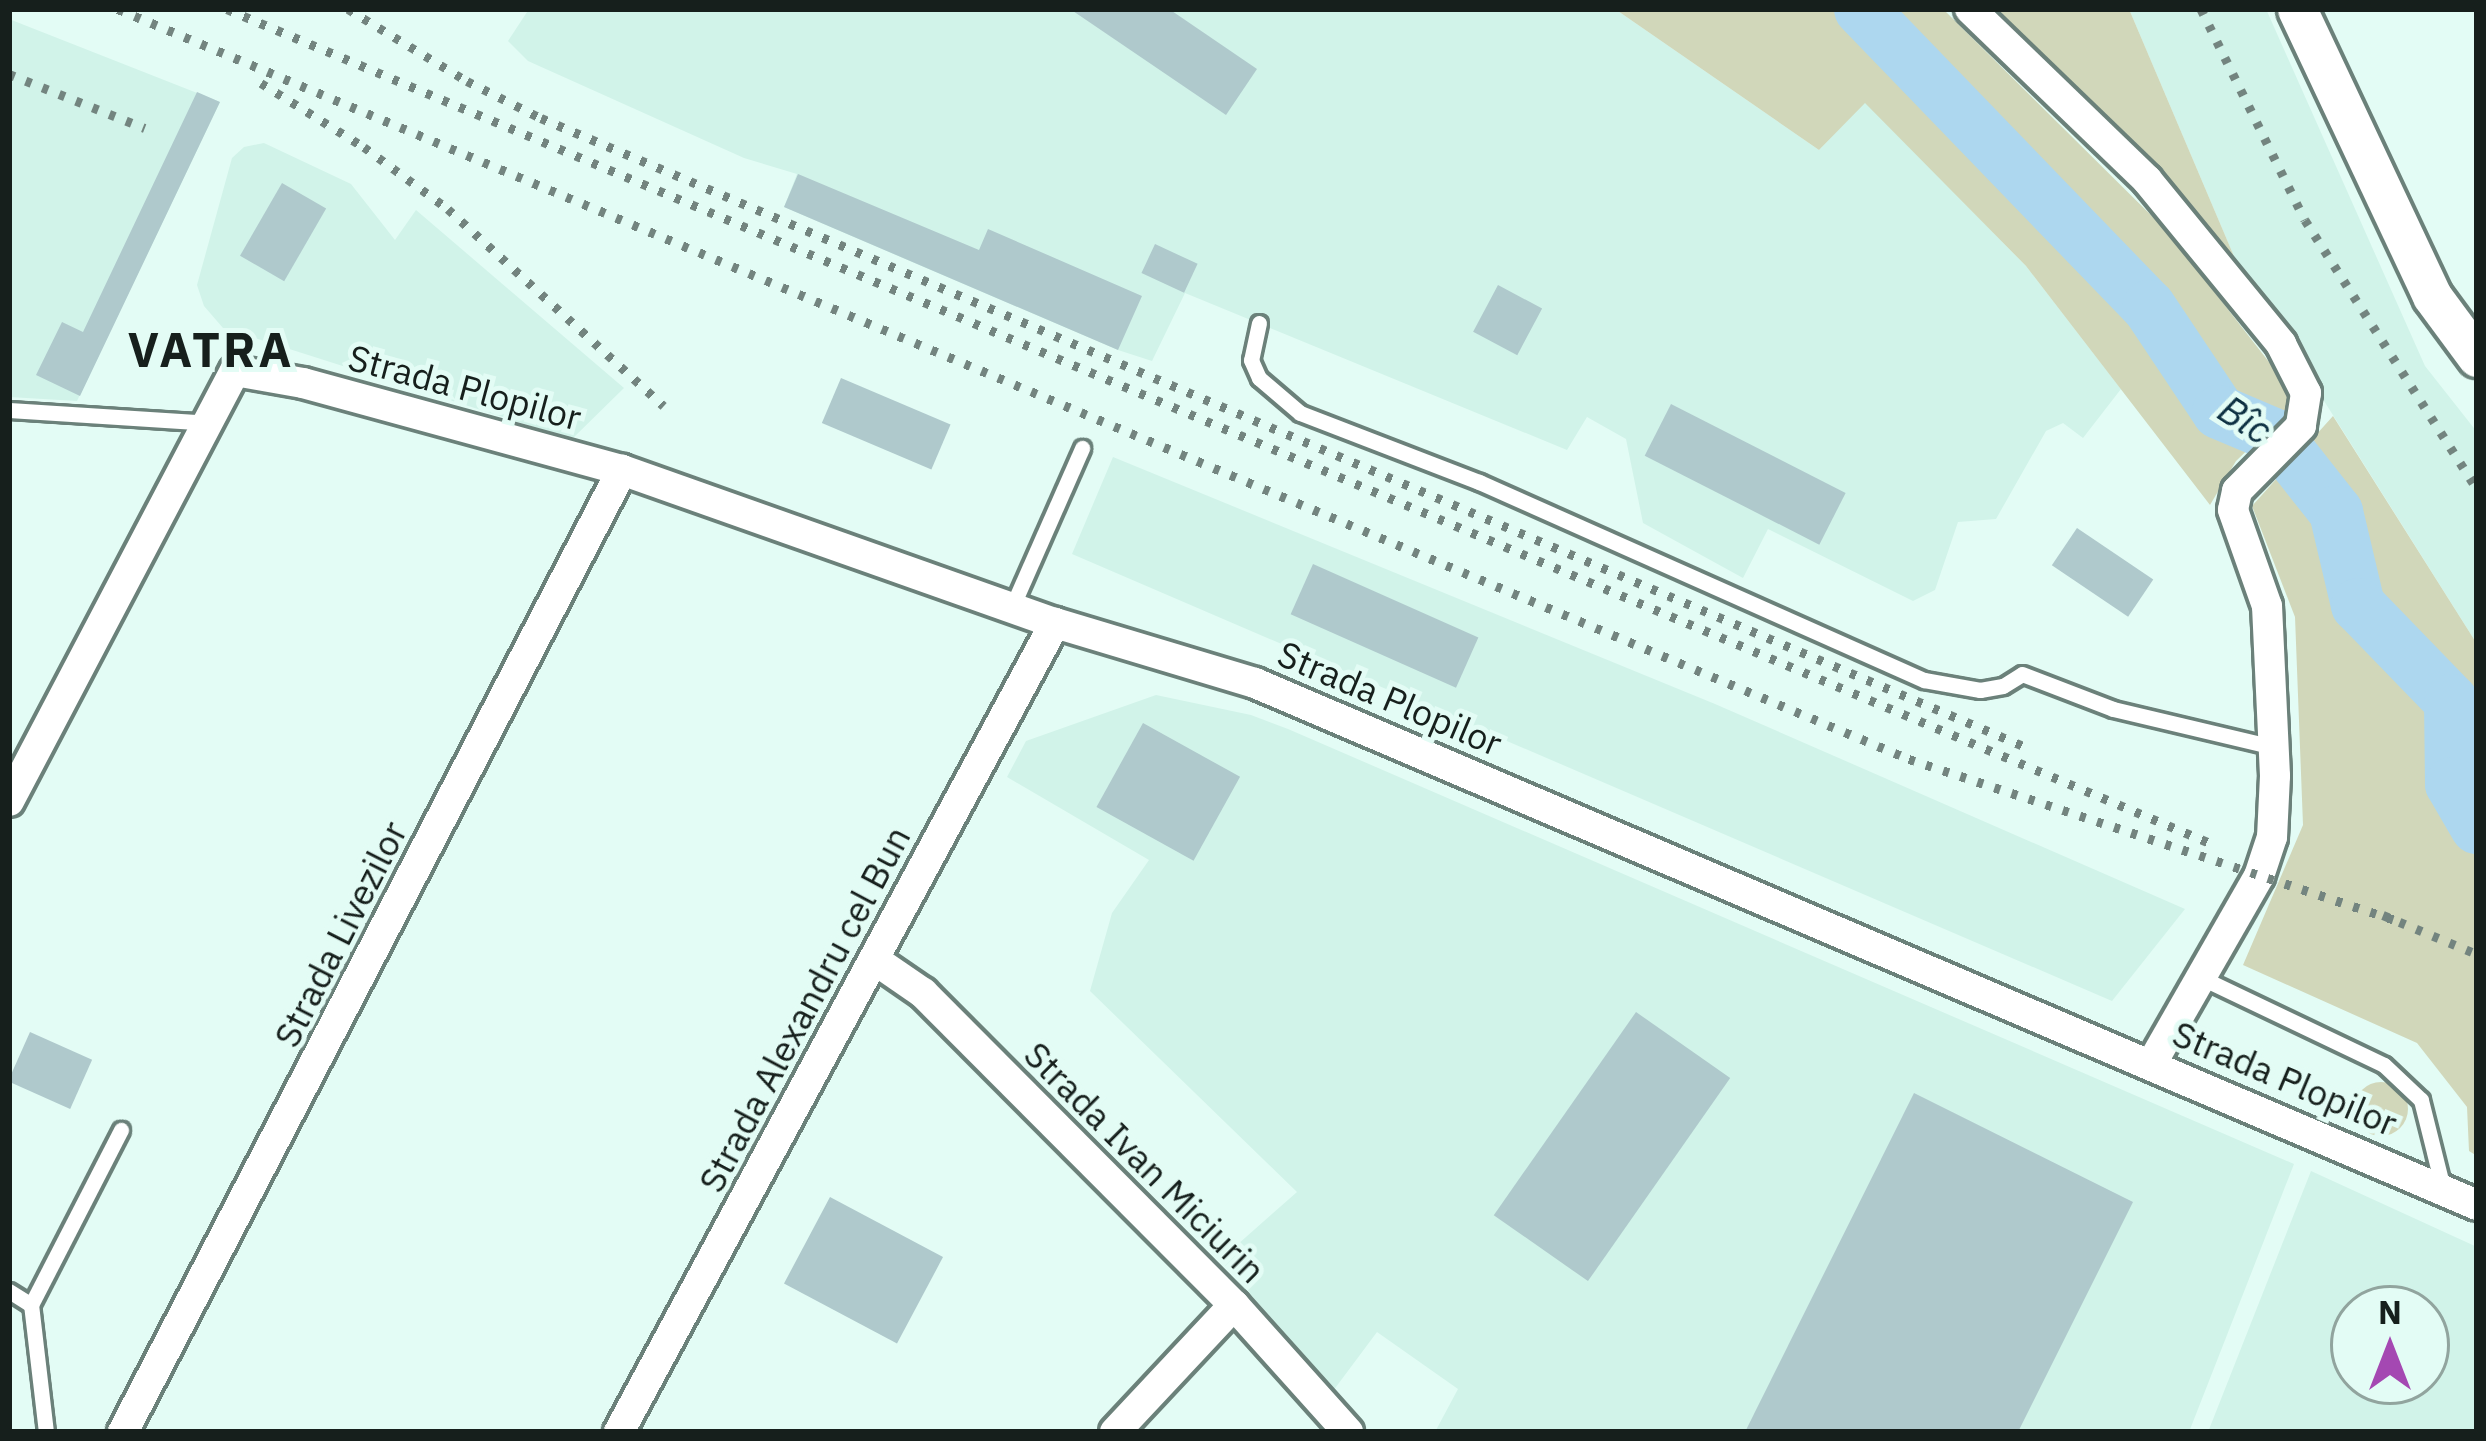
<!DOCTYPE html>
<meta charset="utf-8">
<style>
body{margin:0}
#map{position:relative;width:2486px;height:1441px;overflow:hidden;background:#e3fcf5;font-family:"IBM Plex Sans",sans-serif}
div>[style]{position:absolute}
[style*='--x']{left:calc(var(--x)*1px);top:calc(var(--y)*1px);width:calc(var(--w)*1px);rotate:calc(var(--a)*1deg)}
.built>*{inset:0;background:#d1f3e9}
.green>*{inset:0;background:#d1d7ba}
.round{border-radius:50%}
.river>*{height:54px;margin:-27px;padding:0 27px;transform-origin:27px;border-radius:27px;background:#add7ef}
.building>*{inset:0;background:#afc9cc;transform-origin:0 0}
.roads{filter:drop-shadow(3px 0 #6b817a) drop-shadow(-3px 0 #6b817a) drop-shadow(0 3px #6b817a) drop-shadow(0 -3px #6b817a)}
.service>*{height:15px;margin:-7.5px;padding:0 7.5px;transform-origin:7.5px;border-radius:7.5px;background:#fff}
.minor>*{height:30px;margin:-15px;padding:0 15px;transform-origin:15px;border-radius:15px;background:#fff}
.tertiary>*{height:39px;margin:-19.5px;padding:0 19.5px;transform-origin:19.5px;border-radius:19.5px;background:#fff}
.rail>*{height:9px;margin-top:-4.5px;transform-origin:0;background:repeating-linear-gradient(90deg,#73847f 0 6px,transparent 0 18px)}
span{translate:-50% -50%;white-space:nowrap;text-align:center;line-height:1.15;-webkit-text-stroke:10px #e3fcf5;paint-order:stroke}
.street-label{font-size:36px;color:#161f1c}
.water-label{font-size:39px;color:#0d3042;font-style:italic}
.district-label{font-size:48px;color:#161f1c;font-weight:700;letter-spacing:3px}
.frame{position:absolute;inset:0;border:12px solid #161f1c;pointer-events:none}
.north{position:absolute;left:2330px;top:1285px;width:120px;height:120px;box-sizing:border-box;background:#e3fcf5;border:3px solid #91a49e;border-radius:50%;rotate:0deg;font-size:33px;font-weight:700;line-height:48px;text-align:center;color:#161f1c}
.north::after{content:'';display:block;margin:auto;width:42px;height:54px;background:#a448b2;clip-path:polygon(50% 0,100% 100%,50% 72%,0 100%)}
</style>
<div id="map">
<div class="built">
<i style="clip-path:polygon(529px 9px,1615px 9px,1819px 150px,1865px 102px,2026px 266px,2121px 389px,2083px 438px,2063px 423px,2046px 431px,1996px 519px,1958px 522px,1935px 590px,1913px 601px,1768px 529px,1743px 578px,1643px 523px,1626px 439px,1587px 417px,1567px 450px,1185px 293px,1152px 361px,1118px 350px,784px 207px,797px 174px,744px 158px,528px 61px,508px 41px)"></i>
<i style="clip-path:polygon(2129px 9px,2266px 9px,2425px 366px,2477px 432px,2477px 644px,2236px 261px)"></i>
<i style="clip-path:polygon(9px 19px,220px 102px,77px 401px,9px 397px)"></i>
<i style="clip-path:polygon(264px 143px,351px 184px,395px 240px,416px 210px,624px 388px,572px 439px,223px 328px,204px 306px,197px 285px,232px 158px,244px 147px)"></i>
<i style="clip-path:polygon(1113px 457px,1715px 704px,2185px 909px,2112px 1001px,1072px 554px)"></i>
<i style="clip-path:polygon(1156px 695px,1251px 715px,1288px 729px,2294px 1164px,2189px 1432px,1435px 1432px,1458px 1389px,1377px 1332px,1333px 1391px,1220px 1260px,1297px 1192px,1090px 991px,1112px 913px,1149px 860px,1007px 777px,1026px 741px)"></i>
<i style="clip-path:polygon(evenodd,2311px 1171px,2477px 1247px,2477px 1432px,2208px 1432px,2311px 1171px,2354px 1309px,2426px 1309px,2426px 1381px,2354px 1381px,2354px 1309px)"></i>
</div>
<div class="green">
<i style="clip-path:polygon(1615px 9px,1943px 9px,2167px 231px,2290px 389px,2288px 411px,2236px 461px,2210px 505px,2026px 266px,1865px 103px,1819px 150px)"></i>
<i style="clip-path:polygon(1991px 9px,2129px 9px,2236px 261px,2235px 261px)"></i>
<i style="clip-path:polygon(2333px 416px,2477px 644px,2477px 1156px,2469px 1151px,2467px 1107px,2417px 1043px,2243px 965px,2303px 825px,2295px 617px,2252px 506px)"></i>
<i class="round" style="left:2354px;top:1082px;width:54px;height:54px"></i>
</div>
<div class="river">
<i style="--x:1861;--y:9;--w:414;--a:46"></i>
<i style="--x:2149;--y:307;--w:126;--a:56.3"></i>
<i style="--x:2219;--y:412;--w:62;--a:22.8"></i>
<i style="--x:2276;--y:436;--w:97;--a:51.7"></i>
<i style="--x:2336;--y:512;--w:96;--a:76.7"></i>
<i style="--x:2358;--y:605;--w:134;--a:45.9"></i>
<i style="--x:2451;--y:701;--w:83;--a:89.3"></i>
<i style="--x:2452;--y:784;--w:50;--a:59.8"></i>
</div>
<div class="building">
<i style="clip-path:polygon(1070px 9px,1169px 9px,1257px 69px,1226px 115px)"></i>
<i style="clip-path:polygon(197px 92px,220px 102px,80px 396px,36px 375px,62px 322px,83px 332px)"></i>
<i style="clip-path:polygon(798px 174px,979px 250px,988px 229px,1142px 296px,1118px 350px,784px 207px)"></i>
<i style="left:282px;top:183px;width:51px;height:84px;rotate:30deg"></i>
<i style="left:1155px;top:244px;width:47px;height:32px;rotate:25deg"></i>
<i style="left:1498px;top:285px;width:50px;height:53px;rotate:28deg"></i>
<i style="left:841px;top:378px;width:119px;height:49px;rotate:23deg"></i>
<i style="left:1671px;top:404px;width:196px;height:58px;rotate:27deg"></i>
<i style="left:2077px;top:528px;width:92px;height:45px;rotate:34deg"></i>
<i style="left:1313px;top:564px;width:181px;height:55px;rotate:24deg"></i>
<i style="left:1143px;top:723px;width:111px;height:96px;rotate:29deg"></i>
<i style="left:1636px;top:1012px;width:115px;height:248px;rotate:35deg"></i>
<i style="left:30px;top:1032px;width:68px;height:54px;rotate:24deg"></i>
<i style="clip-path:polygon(1914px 1093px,2133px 1202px,2018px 1432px,1745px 1432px)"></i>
<i style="left:830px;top:1197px;width:128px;height:98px;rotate:28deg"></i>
</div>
<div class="roads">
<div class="service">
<i style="--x:1259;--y:323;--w:38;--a:102"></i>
<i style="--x:1251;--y:360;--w:20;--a:66"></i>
<i style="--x:1259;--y:378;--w:54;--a:40.5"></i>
<i style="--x:1300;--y:413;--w:192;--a:21.1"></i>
<i style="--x:1479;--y:482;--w:487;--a:24"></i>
<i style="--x:1924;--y:680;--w:57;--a:10.1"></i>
<i style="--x:1980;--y:690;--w:23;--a:-10"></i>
<i style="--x:2003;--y:686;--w:22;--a:-32"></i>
<i style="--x:2022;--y:674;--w:97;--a:21"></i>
<i style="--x:2113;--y:709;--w:165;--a:13.3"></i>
<i style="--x:9;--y:410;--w:199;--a:3.7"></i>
<i style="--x:1012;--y:607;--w:174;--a:-66.2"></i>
<i style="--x:2204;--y:979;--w:199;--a:25.5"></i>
<i style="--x:2384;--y:1065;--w:51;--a:43.4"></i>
<i style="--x:2421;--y:1100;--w:91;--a:76"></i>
<i style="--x:9;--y:1291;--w:26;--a:32"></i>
<i style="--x:46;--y:1432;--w:128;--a:-96.7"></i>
<i style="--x:31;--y:1305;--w:197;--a:-62.8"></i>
</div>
<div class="minor">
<i style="--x:1970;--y:9;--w:246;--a:44"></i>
<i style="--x:2147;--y:180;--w:212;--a:50.7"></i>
<i style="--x:2281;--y:344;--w:55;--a:63"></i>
<i style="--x:2306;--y:393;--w:33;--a:99"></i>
<i style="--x:2301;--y:426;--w:91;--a:134.6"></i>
<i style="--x:2237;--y:491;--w:19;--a:102"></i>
<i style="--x:2233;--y:510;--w:102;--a:70.5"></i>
<i style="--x:2267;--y:606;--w:170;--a:87.3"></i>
<i style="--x:2275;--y:776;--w:61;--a:92.8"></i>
<i style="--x:2272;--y:837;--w:41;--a:108.4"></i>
<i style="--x:2259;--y:876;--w:215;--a:119.8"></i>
<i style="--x:9;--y:801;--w:486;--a:-62.3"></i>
<i style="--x:235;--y:371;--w:69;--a:10"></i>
<i style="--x:303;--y:383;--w:331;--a:15.3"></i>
<i style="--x:622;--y:470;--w:459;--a:19.5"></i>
<i style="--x:1055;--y:623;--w:209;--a:16.7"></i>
<i style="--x:1255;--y:683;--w:1329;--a:23.13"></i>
<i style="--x:875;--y:960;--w:58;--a:34.5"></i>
<i style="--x:923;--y:993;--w:441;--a:45.1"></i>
<i style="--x:1234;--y:1305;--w:171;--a:48.1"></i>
<i style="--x:123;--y:1432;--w:1084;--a:-62.58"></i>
<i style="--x:619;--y:1432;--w:919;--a:-61.68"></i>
<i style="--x:1115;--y:1432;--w:174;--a:-46.9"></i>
</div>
<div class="tertiary">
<i style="--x:2297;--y:9;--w:317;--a:64.8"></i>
<i style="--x:2432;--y:296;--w:76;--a:53.6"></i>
</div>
</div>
<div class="rail">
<i style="--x:118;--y:9;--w:1942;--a:22.72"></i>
<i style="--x:1909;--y:759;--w:515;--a:18.33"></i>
<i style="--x:227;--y:9;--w:2159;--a:22.81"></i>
<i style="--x:348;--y:9;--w:139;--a:31.2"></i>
<i style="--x:467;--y:81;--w:83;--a:26.6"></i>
<i style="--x:541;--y:118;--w:1613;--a:22.96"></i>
<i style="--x:2201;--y:9;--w:235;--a:63.8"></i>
<i style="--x:2305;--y:220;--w:319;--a:57.4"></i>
<i style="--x:9;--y:74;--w:146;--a:21.7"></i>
<i style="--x:261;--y:83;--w:121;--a:31.9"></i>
<i style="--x:364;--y:147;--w:104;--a:36.4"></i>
<i style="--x:448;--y:209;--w:292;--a:42.4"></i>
<i style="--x:2383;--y:915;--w:102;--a:22.5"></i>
</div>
<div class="street-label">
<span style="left:465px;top:387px;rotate:15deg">Strada Plopilor</span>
<span style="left:1390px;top:698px;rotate:23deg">Strada Plopilor</span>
<span style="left:340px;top:934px;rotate:-63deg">Strada Livezilor</span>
<span style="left:804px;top:1009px;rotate:-62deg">Strada Alexandru cel Bun</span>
<span style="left:2285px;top:1078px;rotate:23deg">Strada Plopilor</span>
<span style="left:1145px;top:1162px;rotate:45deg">Strada Ivan Miciurin</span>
</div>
<div class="water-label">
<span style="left:2245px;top:420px;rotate:33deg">Bîc</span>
</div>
<div class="district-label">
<span style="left:211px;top:350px">VATRA</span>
</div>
<div class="frame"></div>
<div class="north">N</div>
</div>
